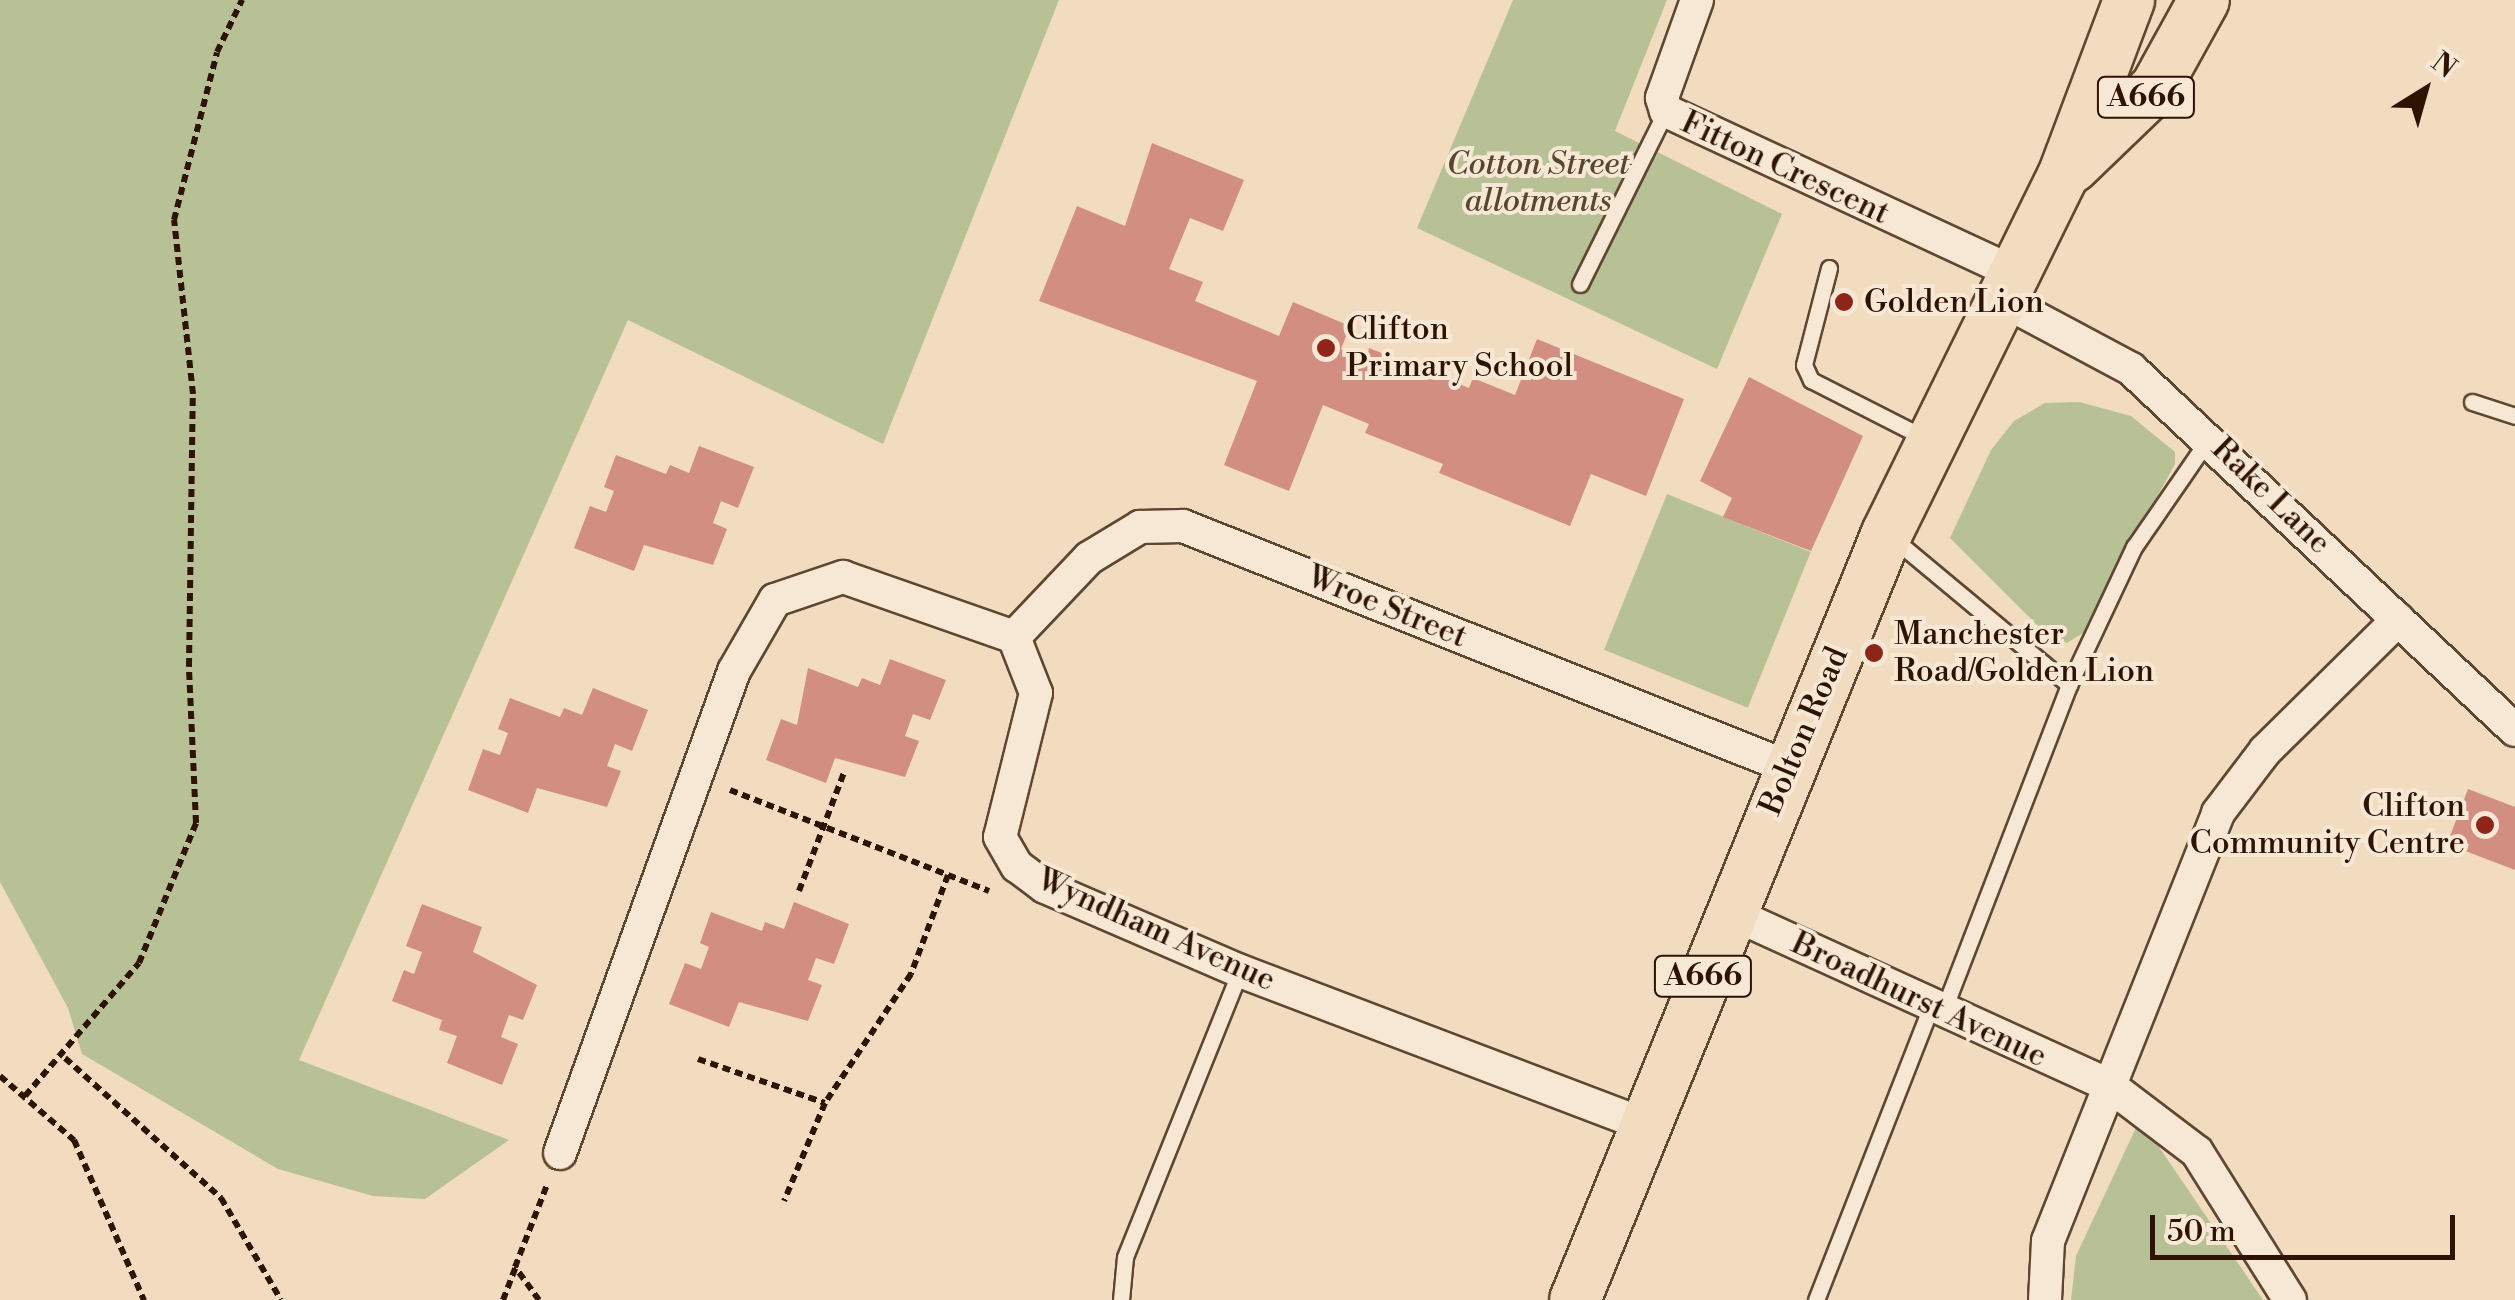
<!DOCTYPE html>
<style>
body{margin:0}
#map{position:relative;width:2515px;height:1300px;overflow:hidden;background:#f1dcbf;font-family:"Libre Bodoni",serif}
div>[style]{position:absolute}
[style*='--x']{left:calc(var(--x)*1px);top:calc(var(--y)*1px);width:calc(var(--w)*1px);rotate:calc(var(--a)*1deg)}
.green>*{inset:0;background:#b7c195;transform-origin:0 0}
.building>*{inset:0;background:#d38e82}
.path>*{height:6px;margin-top:-3px;transform-origin:0;background:repeating-linear-gradient(90deg,#2e1400 0 8px,transparent 0 13px)}
.roads{filter:drop-shadow(2px 0 #5f4630) drop-shadow(-2px 0 #5f4630) drop-shadow(0 2px #5f4630) drop-shadow(0 -2px #5f4630)}
.lane>*{height:15px;margin:-7.5px;padding:0 7.5px;transform-origin:7.5px;border-radius:7.5px;background:#f6e8d5}
.street>*{height:32px;margin:-16px;padding:0 16px;transform-origin:16px;border-radius:16px;background:#f6e8d5}
.primary>*{height:50px;margin:-25px;padding:0 25px;transform-origin:25px;border-radius:25px;background:#f1dcbf}
.dots>*{width:28px;height:28px;translate:-50% -50%;box-sizing:border-box;border:5px solid #f6e8d5;border-radius:50%}
span{translate:-50% -50%;white-space:nowrap;text-align:center;line-height:1.15;-webkit-text-stroke:8px #f6e8d5;paint-order:stroke}
.shield-label span{padding:2px 8px;background:#f6e8d5;border:2px solid;border-radius:8px;-webkit-text-stroke-width:0}
.shield-label{font-size:30px;color:#2e1400;font-weight:700}
.park-label{font-size:32px;color:#57482d;font-style:italic}
.street-label{font-size:32px;color:#2e1400}
.poi-label{font-size:32px;color:#2e1400}
.left{translate:0 -50%;text-align:left}
.right{translate:-100% -50%;text-align:right}
.north{position:absolute;left:2375px;top:40px;width:100px;height:100px;-webkit-text-stroke:8px #f6e8d5;paint-order:stroke;rotate:37deg;font-size:28px;font-weight:700;line-height:40px;text-align:center;color:#2e1400}
.north::after{content:'';display:block;margin:auto;width:35px;height:45px;background:#2e1400;clip-path:polygon(50% 0,100% 100%,50% 72%,0 100%)}
.scale{position:absolute;left:2150px;top:1215px;width:305px;height:45px;box-sizing:border-box;border:5px solid #2e1400;border-top:0;padding-left:12px;font-size:30px;line-height:35px;white-space:nowrap;color:#2e1400;-webkit-text-stroke:8px #f6e8d5;paint-order:stroke}
</style>
<div id="map">
<div class="green">
<i style="clip-path:polygon(0 0,1059px 0,883px 444px,628px 320px,299px 1060px,509px 1140px,425px 1199px,373px 1196px,278px 1169px,82px 1054px,68px 1008px,0 882px)"></i>
<i style="clip-path:polygon(1513px 0,1667px 0,1615px 131px,1782px 214px,1717px 369px,1417px 228px)"></i>
<i style="clip-path:polygon(2079px 402px,2131px 416px,2175px 452px,2175px 464px,2083px 633px,2067px 643px,2040px 628px,1950px 538px,1991px 450px,2014px 421px,2045px 403px)"></i>
<i style="left:1667px;top:494px;width:155px;height:168px;rotate:22deg"></i>
<i style="clip-path:polygon(2140px 1119px,2263px 1300px,2071px 1300px,2076px 1256px)"></i>
</div>
<div class="building">
<i style="clip-path:polygon(1152px 143px,1244px 180px,1223px 231px,1190px 218px,1169px 269px,1203px 282px,1195px 301px,1279px 336px,1293px 302px,1350px 326px,1341px 349px,1367px 359px,1369px 348px,1469px 388px,1473px 378px,1515px 395px,1537px 339px,1684px 399px,1646px 496px,1591px 474px,1570px 526px,1439px 473px,1443px 464px,1365px 433px,1369px 424px,1323px 405px,1289px 491px,1224px 465px,1257px 381px,1039px 301px,1077px 206px,1125px 226px)"></i>
<i style="clip-path:polygon(1749px 377px,1863px 436px,1811px 551px,1723px 517px,1732px 498px,1700px 481px)"></i>
<i style="clip-path:polygon(699px 446px,754px 467px,738px 508px,721px 501px,713px 523px,727px 529px,713px 565px,644px 545px,634px 571px,574px 548px,590px 506px,606px 512px,614px 491px,604px 487px,616px 455px,666px 474px,670px 465px,689px 473px)"></i>
<i style="clip-path:polygon(890px 659px,946px 680px,930px 720px,913px 714px,905px 736px,919px 741px,905px 777px,835px 758px,826px 783px,766px 760px,781px 719px,797px 725px,808px 668px,858px 687px,862px 678px,880px 685px)"></i>
<i style="clip-path:polygon(593px 688px,648px 710px,632px 751px,615px 744px,607px 766px,621px 771px,607px 807px,537px 788px,528px 813px,468px 790px,483px 749px,500px 755px,508px 733px,498px 729px,510px 698px,560px 717px,564px 708px,582px 715px)"></i>
<i style="clip-path:polygon(2468px 789px,2515px 807px,2515px 870px,2447px 844px)"></i>
<i style="clip-path:polygon(794px 902px,849px 924px,834px 964px,816px 958px,808px 980px,822px 985px,808px 1021px,739px 1002px,729px 1027px,669px 1004px,685px 963px,701px 969px,709px 947px,700px 943px,711px 912px,762px 931px,765px 922px,784px 929px)"></i>
<i style="clip-path:polygon(422px 904px,482px 927px,473px 952px,537px 985px,523px 1020px,509px 1015px,501px 1037px,518px 1044px,502px 1085px,447px 1063px,457px 1036px,439px 1030px,442px 1020px,392px 1001px,404px 970px,414px 974px,422px 952px,406px 946px)"></i>
</div>
<div class="path">
<i style="--x:730;--y:790;--w:234;--a:21.3"></i>
<i style="--x:948;--y:875;--w:106;--a:110.5"></i>
<i style="--x:911;--y:974;--w:155;--a:123.7"></i>
<i style="--x:825;--y:1103;--w:106;--a:112.7"></i>
<i style="--x:948;--y:875;--w:44;--a:21.3"></i>
<i style="--x:799;--y:891;--w:129;--a:-69.2"></i>
<i style="--x:65;--y:1058;--w:210;--a:41.9"></i>
<i style="--x:221;--y:1198;--w:118;--a:59.5"></i>
<i style="--x:698;--y:1059;--w:134;--a:19.1"></i>
<i style="--x:0;--y:1076;--w:98;--a:40.9"></i>
<i style="--x:74;--y:1140;--w:175;--a:66.4"></i>
<i style="--x:25;--y:1096;--w:175;--a:-49.4"></i>
<i style="--x:139;--y:963;--w:151;--a:-67.8"></i>
<i style="--x:196;--y:823;--w:157;--a:-92.6"></i>
<i style="--x:189;--y:666;--w:272;--a:-89.2"></i>
<i style="--x:193;--y:394;--w:175;--a:-96.2"></i>
<i style="--x:174;--y:220;--w:173;--a:-75.6"></i>
<i style="--x:217;--y:52;--w:58;--a:-64.3"></i>
<i style="--x:503;--y:1300;--w:34;--a:-69"></i>
<i style="--x:539;--y:1300;--w:41;--a:-126"></i>
<i style="--x:515;--y:1267;--w:88;--a:-68.7"></i>
</div>
<div class="roads">
<div class="lane">
<i style="--x:1829;--y:268;--w:100;--a:104.5"></i>
<i style="--x:1804;--y:365;--w:17;--a:65"></i>
<i style="--x:1811;--y:380;--w:128;--a:27"></i>
<i style="--x:1580;--y:284;--w:193;--a:-63.6"></i>
<i style="--x:2472;--y:402;--w:45;--a:18"></i>
<i style="--x:1894;--y:539;--w:228;--a:39.8"></i>
<i style="--x:2069;--y:685;--w:350;--a:111.1"></i>
<i style="--x:2069;--y:685;--w:153;--a:-64.8"></i>
<i style="--x:2134;--y:547;--w:134;--a:-55.4"></i>
<i style="--x:1121;--y:1300;--w:43;--a:-84.7"></i>
<i style="--x:1125;--y:1257;--w:308;--a:-68.1"></i>
<i style="--x:1816;--y:1300;--w:315;--a:-68.6"></i>
</div>
<div class="street">
<i style="--x:1697;--y:0;--w:104;--a:109.7"></i>
<i style="--x:1662;--y:98;--w:14;--a:73"></i>
<i style="--x:1666;--y:111;--w:383;--a:24.9"></i>
<i style="--x:2000;--y:299;--w:149;--a:28.1"></i>
<i style="--x:2131;--y:369;--w:527;--a:43.23"></i>
<i style="--x:1014;--y:637;--w:109;--a:-46.5"></i>
<i style="--x:1089;--y:558;--w:60;--a:-31.3"></i>
<i style="--x:1140;--y:527;--w:43;--a:-1.3"></i>
<i style="--x:1183;--y:526;--w:651;--a:21.72"></i>
<i style="--x:1729;--y:912;--w:419;--a:24.5"></i>
<i style="--x:2110;--y:1086;--w:109;--a:37.2"></i>
<i style="--x:2197;--y:1152;--w:175;--a:57.9"></i>
<i style="--x:560;--y:1153;--w:512;--a:-70.15"></i>
<i style="--x:734;--y:671;--w:82;--a:-60"></i>
<i style="--x:775;--y:600;--w:72;--a:-18.7"></i>
<i style="--x:843;--y:577;--w:181;--a:19.3"></i>
<i style="--x:1014;--y:637;--w:60;--a:68.6"></i>
<i style="--x:1036;--y:693;--w:148;--a:104"></i>
<i style="--x:1000;--y:837;--w:34;--a:60"></i>
<i style="--x:1017;--y:866;--w:35;--a:37"></i>
<i style="--x:1045;--y:887;--w:212;--a:23.3"></i>
<i style="--x:1240;--y:971;--w:431;--a:20.8"></i>
<i style="--x:2045;--y:1300;--w:59;--a:-87.1"></i>
<i style="--x:2048;--y:1241;--w:461;--a:-68.3"></i>
<i style="--x:2218;--y:813;--w:78;--a:-52.8"></i>
<i style="--x:2265;--y:751;--w:187;--a:-44.6"></i>
</div>
<div class="primary">
<i style="--x:2073;--y:167;--w:115;--a:-43.9"></i>
<i style="--x:2156;--y:87;--w:99;--a:-61.1"></i>
<i style="--x:1575;--y:1300;--w:828;--a:-67.86"></i>
<i style="--x:1887;--y:533;--w:398;--a:-63.8"></i>
<i style="--x:2063;--y:176;--w:188;--a:-69.4"></i>
</div>
</div>
<div class="dots">
<i style="left:1844px;top:302px;background:#8f2418"></i>
<i style="left:1326px;top:348px;background:#8f2418"></i>
<i style="left:1874px;top:653px;background:#8f2418"></i>
<i style="left:2485px;top:825px;background:#8f2418"></i>
</div>
<div class="shield-label">
<span style="left:2146px;top:97px">A666</span>
<span style="left:1703px;top:976px">A666</span>
</div>
<div class="park-label">
<span style="left:1538px;top:183px">Cotton Street<br>allotments</span>
</div>
<div class="street-label">
<span style="left:1785px;top:168px;rotate:25deg">Fitton Crescent</span>
<span style="left:2271px;top:496px;rotate:44deg">Rake Lane</span>
<span style="left:1387px;top:607px;rotate:22deg">Wroe Street</span>
<span style="left:1804px;top:731px;rotate:-67deg">Bolton Road</span>
<span style="left:1156px;top:930px;rotate:24deg">Wyndham Avenue</span>
<span style="left:1919px;top:1000px;rotate:25deg">Broadhurst Avenue</span>
</div>
<div class="poi-label">
<span class="left" style="left:1864px;top:302px">Golden Lion</span>
<span class="left" style="left:1346px;top:348px">Clifton<br>Primary School</span>
<span class="left" style="left:1894px;top:653px">Manchester<br>Road/Golden Lion</span>
<span class="right" style="left:2465px;top:825px">Clifton<br>Community Centre</span>
</div>
<div class="north">N</div>
<div class="scale">50 m</div>
</div>
